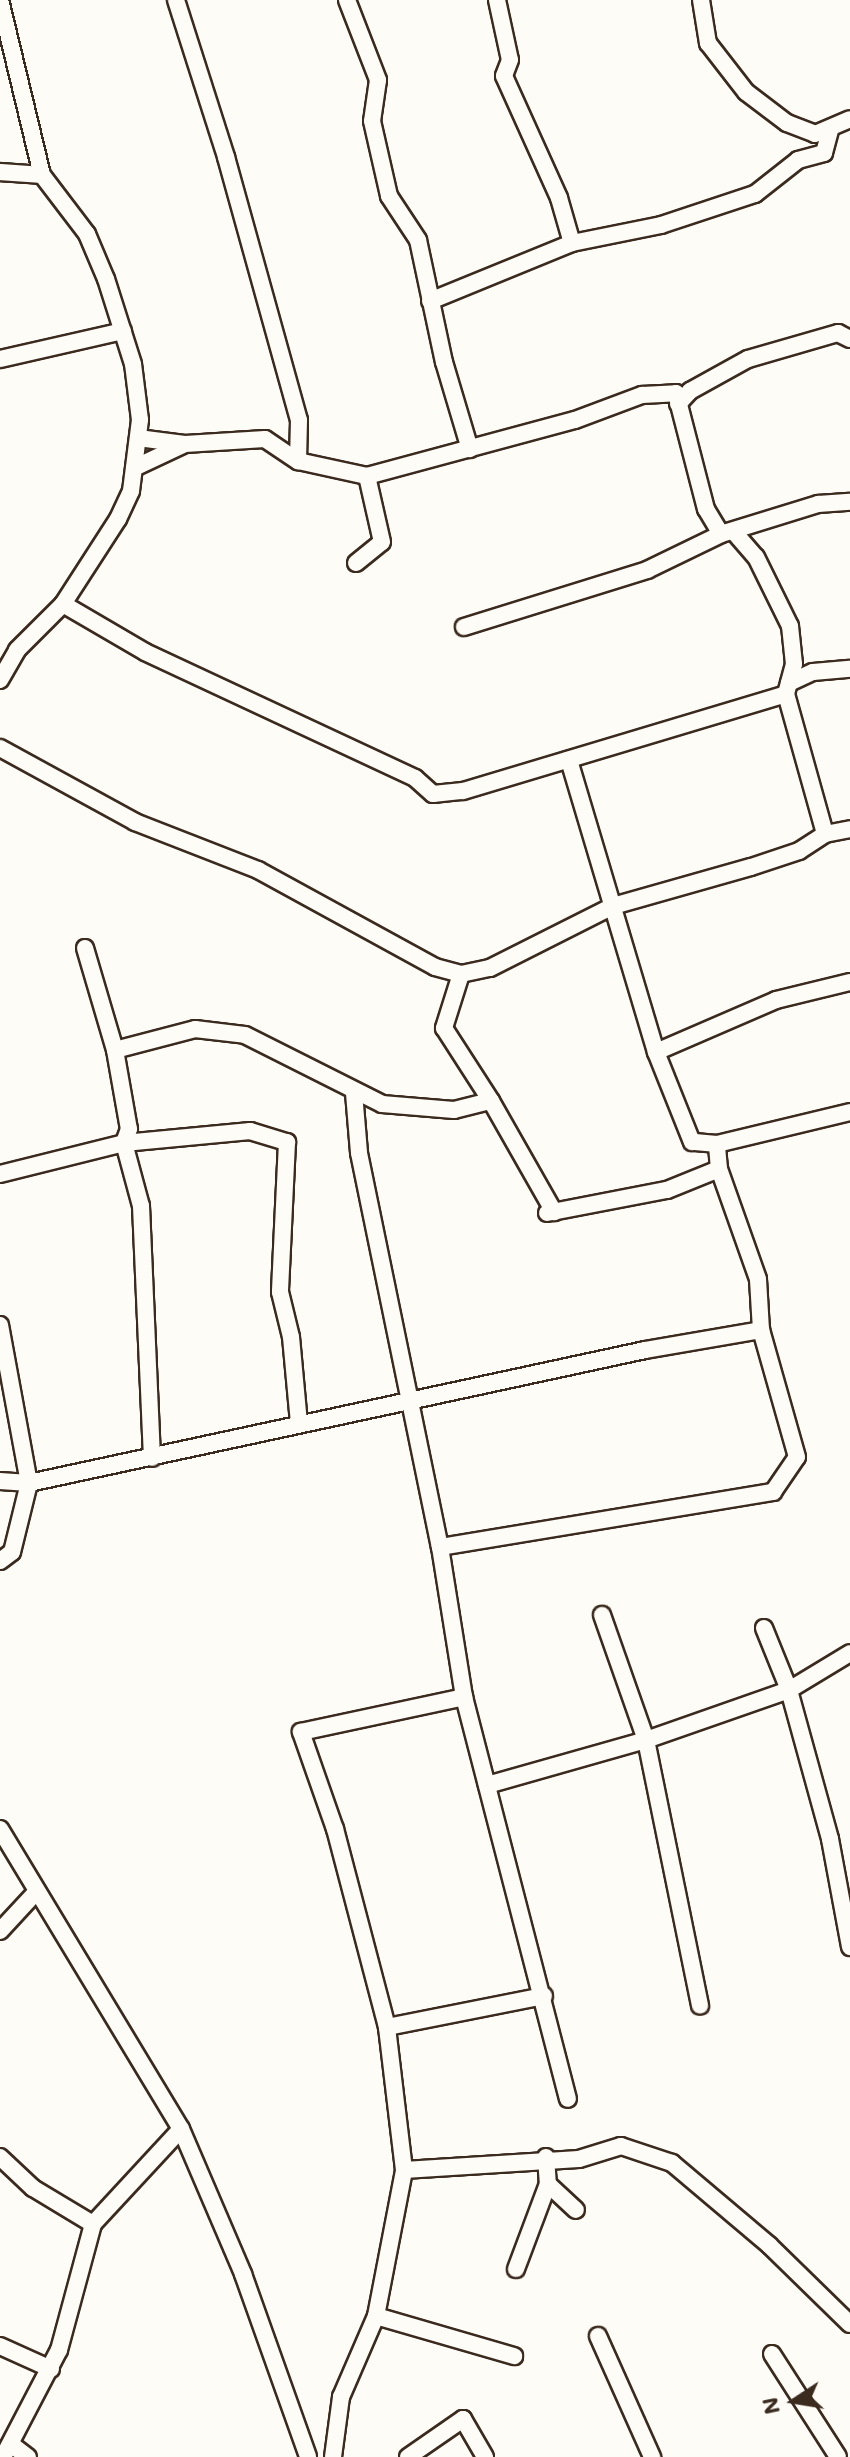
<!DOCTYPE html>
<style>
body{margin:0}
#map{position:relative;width:850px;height:2457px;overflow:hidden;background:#fdfcf7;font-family:Mali,sans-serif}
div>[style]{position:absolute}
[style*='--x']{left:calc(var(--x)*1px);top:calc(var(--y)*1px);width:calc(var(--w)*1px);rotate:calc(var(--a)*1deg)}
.roads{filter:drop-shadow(2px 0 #3b2a1e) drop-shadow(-2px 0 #3b2a1e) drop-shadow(0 2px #3b2a1e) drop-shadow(0 -2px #3b2a1e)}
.minor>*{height:16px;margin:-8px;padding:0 8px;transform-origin:8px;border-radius:8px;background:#fdfcf7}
span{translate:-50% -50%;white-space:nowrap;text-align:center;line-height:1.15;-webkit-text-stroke:6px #fdfcf7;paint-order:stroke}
.north{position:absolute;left:754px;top:2361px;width:80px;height:80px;-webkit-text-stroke:6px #fdfcf7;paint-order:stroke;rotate:258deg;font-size:22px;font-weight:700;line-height:32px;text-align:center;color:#3b2a1e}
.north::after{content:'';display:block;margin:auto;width:28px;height:36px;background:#3b2a1e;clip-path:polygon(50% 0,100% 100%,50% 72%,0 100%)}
</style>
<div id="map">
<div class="roads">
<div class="minor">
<i style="--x:176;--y:0;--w:165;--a:72.3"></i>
<i style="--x:226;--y:157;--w:273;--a:74.5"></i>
<i style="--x:299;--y:420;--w:41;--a:91.4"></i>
<i style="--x:347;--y:0;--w:86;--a:68.8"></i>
<i style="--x:378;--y:80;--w:41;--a:98.3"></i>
<i style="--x:372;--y:121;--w:77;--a:77.2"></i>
<i style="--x:389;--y:196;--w:53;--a:56.6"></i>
<i style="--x:418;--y:240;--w:125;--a:78"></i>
<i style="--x:444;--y:362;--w:91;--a:73.4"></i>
<i style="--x:497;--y:0;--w:61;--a:77.8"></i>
<i style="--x:510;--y:60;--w:17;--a:111"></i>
<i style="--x:504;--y:76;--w:134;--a:65.7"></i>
<i style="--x:559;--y:198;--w:47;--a:73.9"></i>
<i style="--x:701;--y:0;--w:44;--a:80.8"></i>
<i style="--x:708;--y:43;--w:62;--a:52.2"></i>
<i style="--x:746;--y:92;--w:51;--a:37.1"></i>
<i style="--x:787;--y:123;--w:30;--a:21"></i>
<i style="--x:815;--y:134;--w:38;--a:-23"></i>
<i style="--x:0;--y:172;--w:42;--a:4.1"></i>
<i style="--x:430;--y:301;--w:153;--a:-22.2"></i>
<i style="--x:572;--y:243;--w:91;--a:-11.4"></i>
<i style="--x:661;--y:225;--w:99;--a:-18.3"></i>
<i style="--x:755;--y:194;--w:55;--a:-38.3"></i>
<i style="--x:798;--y:160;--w:27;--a:-15"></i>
<i style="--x:824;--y:153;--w:23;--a:-75"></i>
<i style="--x:0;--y:359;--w:126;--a:-12.8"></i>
<i style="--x:678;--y:404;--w:18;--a:-47"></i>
<i style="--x:690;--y:391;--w:66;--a:-28.9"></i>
<i style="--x:748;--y:359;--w:94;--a:-16.1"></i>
<i style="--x:838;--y:333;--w:13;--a:27"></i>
<i style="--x:138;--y:438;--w:47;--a:7.3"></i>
<i style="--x:185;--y:444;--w:80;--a:-3.6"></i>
<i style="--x:265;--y:439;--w:40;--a:34"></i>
<i style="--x:298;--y:461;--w:71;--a:12.3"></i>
<i style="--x:367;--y:476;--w:215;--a:-15.1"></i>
<i style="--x:575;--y:420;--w:72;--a:-20.5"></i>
<i style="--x:642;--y:395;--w:34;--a:-3"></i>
<i style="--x:676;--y:393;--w:120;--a:75.5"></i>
<i style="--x:706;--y:509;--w:29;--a:59"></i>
<i style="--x:134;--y:468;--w:54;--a:-25.1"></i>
<i style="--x:734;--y:532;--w:33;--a:49"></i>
<i style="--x:756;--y:557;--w:77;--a:63.8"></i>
<i style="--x:790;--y:626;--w:38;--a:84"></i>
<i style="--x:794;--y:664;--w:31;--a:105"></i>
<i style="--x:786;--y:694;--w:145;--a:74.4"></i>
<i style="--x:356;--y:563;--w:33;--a:-39"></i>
<i style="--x:382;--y:542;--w:68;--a:-102.8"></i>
<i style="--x:63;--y:604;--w:95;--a:30.3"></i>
<i style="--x:145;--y:652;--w:298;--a:25"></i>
<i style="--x:415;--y:778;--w:24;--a:42"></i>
<i style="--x:433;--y:794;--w:30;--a:-6"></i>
<i style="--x:463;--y:791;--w:337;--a:-16.7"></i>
<i style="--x:464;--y:627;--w:192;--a:-17.3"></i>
<i style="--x:647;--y:570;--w:82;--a:-25.9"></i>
<i style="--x:721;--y:534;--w:102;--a:-17.2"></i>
<i style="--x:818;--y:504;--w:32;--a:-4"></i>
<i style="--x:0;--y:680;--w:34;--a:-60"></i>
<i style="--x:17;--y:650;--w:65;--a:-45"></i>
<i style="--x:63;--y:604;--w:101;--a:-57.1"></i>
<i style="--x:118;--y:519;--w:31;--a:-65"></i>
<i style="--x:131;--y:491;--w:72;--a:-82.8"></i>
<i style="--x:140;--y:420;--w:56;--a:-97.1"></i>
<i style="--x:133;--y:364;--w:89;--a:-107.6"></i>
<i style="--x:106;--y:279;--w:49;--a:-112.9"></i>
<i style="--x:87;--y:234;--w:74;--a:-127.3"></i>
<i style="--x:42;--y:175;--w:180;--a:-103.5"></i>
<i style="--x:789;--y:683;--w:26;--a:-25"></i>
<i style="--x:813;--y:672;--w:37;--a:-5"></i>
<i style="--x:0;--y:748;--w:154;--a:28.7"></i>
<i style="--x:135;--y:822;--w:132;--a:21.3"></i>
<i style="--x:258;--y:870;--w:202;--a:28.7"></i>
<i style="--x:435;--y:967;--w:27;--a:15"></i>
<i style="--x:461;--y:974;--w:30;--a:-12"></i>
<i style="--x:490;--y:968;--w:138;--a:-26.8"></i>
<i style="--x:613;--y:906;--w:143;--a:-15.8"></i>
<i style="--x:751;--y:867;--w:51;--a:-18.4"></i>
<i style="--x:799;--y:851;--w:31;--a:-33"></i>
<i style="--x:825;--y:834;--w:25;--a:-11"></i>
<i style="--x:85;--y:948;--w:106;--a:73.6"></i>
<i style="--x:115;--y:1050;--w:80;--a:80"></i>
<i style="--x:129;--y:1129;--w:15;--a:110"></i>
<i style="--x:124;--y:1143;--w:65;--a:74.9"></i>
<i style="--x:141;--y:1206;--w:252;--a:87.5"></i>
<i style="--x:461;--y:974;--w:57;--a:107.5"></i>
<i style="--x:444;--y:1028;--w:87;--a:57.2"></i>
<i style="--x:115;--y:1050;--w:83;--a:-14.7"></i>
<i style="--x:195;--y:1029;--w:50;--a:6.8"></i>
<i style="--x:245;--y:1035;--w:153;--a:26.7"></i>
<i style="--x:382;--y:1104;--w:72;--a:4.8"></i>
<i style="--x:454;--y:1110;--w:38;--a:-14"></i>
<i style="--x:491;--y:1101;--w:128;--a:60.4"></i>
<i style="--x:656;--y:1052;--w:131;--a:-23.4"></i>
<i style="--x:776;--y:1000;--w:76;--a:-13.7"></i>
<i style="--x:354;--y:1093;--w:60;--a:85.2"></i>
<i style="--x:359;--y:1153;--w:402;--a:78.4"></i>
<i style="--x:440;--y:1547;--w:152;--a:80.9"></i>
<i style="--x:464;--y:1697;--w:415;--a:75.5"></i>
<i style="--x:717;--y:1144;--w:137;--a:-13.5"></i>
<i style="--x:0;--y:1174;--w:128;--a:-14"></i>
<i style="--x:124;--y:1143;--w:127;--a:-5.4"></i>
<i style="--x:250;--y:1131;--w:39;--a:17"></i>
<i style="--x:287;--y:1142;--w:150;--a:92.7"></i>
<i style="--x:280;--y:1292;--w:46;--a:76.3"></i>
<i style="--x:291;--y:1337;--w:87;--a:84.7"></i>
<i style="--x:547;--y:1213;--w:122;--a:-10.9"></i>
<i style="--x:667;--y:1190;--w:56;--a:-22"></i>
<i style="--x:0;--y:1325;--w:161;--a:79.6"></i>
<i style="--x:29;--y:1483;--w:71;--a:103.8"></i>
<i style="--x:12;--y:1552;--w:15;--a:143"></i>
<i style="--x:0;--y:1481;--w:29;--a:4"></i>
<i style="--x:29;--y:1483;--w:630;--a:-12.18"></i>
<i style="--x:645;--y:1350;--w:118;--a:-9.8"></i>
<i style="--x:440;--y:1547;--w:338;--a:-9.4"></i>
<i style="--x:773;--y:1492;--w:42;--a:-55.6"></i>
<i style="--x:797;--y:1457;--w:132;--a:-105.8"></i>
<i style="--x:761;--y:1330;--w:51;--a:-93.4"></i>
<i style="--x:758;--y:1279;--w:117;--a:-109.5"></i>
<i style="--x:719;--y:1169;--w:25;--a:-95"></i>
<i style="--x:717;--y:1144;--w:25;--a:-175"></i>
<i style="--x:692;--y:1142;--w:97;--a:-111.8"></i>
<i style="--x:656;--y:1052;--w:305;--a:-106.6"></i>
<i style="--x:602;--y:1615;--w:133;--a:70.6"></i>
<i style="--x:646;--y:1740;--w:271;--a:78.5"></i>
<i style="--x:764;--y:1628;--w:67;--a:68"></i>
<i style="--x:789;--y:1690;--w:155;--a:74.6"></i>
<i style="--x:830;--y:1839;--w:110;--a:79.5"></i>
<i style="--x:487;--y:1785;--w:165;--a:-15.8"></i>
<i style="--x:646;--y:1740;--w:151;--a:-19.3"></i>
<i style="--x:789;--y:1690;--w:71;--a:-31.2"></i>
<i style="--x:0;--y:1829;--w:350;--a:58.9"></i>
<i style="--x:181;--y:2129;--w:158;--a:66.8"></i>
<i style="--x:243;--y:2274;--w:194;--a:70.4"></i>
<i style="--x:0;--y:1931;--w:54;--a:-47.2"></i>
<i style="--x:387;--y:2027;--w:160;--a:-11.2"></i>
<i style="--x:0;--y:2157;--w:45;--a:43.2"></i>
<i style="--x:33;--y:2188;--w:70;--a:31"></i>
<i style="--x:546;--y:2157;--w:27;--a:86"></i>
<i style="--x:548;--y:2184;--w:38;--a:43"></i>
<i style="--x:404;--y:2170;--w:175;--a:-3.6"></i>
<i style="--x:579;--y:2159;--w:44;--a:-17.2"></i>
<i style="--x:621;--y:2146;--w:54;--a:18.4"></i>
<i style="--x:672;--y:2163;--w:127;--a:40.2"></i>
<i style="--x:769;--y:2245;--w:113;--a:44.3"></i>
<i style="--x:516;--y:2269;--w:91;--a:-69.4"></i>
<i style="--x:376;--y:2316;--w:144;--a:16.2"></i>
<i style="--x:598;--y:2336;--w:133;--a:65.9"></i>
<i style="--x:0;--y:2346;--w:56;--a:24.3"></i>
<i style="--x:772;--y:2354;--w:122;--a:57.3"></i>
<i style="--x:12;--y:2445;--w:20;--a:37"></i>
<i style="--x:3;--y:2457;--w:121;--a:-62.4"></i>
<i style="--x:59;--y:2350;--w:131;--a:-74.9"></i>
<i style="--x:93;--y:2224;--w:129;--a:-47.2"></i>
<i style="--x:333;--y:2457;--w:61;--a:-82.4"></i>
<i style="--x:341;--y:2397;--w:88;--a:-66.6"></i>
<i style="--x:376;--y:2316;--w:149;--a:-79.1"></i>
<i style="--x:404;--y:2170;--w:144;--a:-96.8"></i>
<i style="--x:387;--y:2027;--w:205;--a:-104.7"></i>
<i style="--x:335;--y:1829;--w:103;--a:-109.3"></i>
<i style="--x:301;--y:1732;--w:167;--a:-12.1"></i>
<i style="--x:408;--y:2457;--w:67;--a:-34.6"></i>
<i style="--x:463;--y:2419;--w:44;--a:59.9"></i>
</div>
</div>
<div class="north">N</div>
</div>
